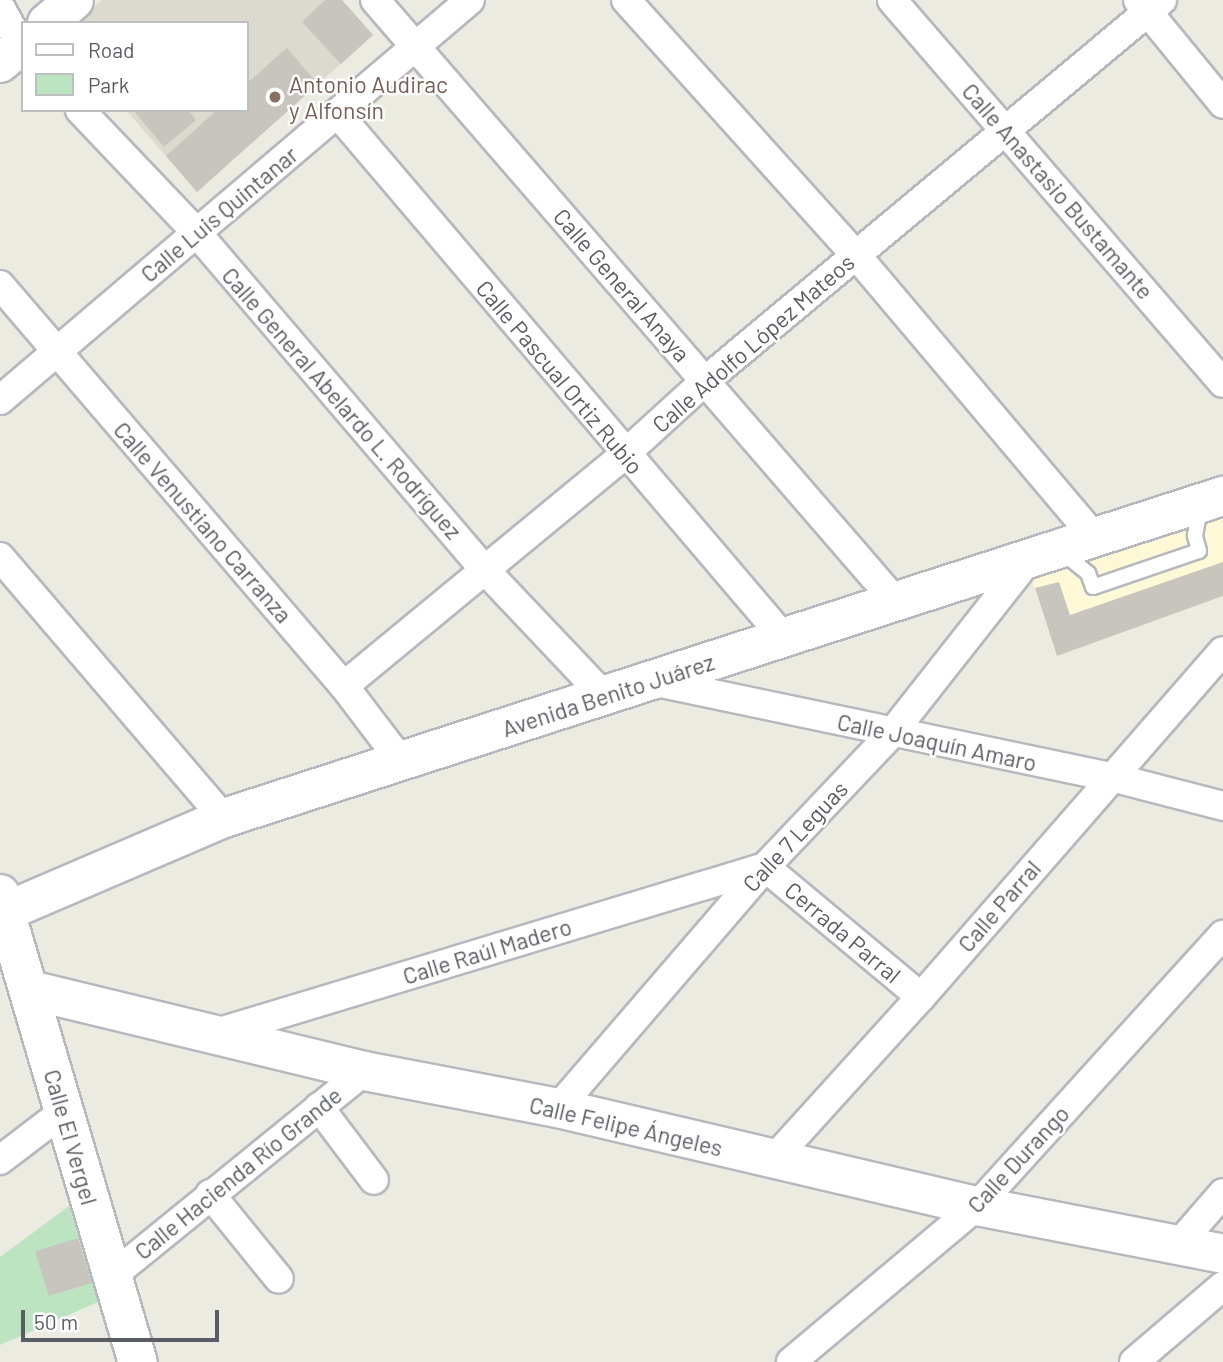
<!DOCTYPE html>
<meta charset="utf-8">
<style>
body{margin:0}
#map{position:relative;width:1223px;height:1362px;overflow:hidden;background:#ecebe1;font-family:Barlow,sans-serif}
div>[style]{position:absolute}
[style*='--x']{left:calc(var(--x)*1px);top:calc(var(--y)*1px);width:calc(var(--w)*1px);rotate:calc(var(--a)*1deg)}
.commercial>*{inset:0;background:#fdf8d5}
.education>*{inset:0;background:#dcdacf}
.green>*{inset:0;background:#bde4c0}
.building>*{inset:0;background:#c7c5be;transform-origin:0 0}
.roads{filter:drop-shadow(2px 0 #b6b8bd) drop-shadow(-2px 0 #b6b8bd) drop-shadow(0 2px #b6b8bd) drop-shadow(0 -2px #b6b8bd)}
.lane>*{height:14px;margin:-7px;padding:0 7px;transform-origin:7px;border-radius:7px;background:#fff}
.street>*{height:28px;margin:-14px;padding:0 14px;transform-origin:14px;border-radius:14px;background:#fff}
.secondary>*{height:38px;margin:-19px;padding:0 19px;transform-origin:19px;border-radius:19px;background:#fff}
.dots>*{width:19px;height:19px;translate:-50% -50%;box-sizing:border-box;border:4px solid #fff;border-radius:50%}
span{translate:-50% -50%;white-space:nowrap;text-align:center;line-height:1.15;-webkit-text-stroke:5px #fff;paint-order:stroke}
.education-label{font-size:23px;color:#785e54}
.left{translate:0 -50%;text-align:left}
.street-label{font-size:23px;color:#595c62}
.legend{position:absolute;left:21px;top:21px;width:228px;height:91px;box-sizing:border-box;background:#fff;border:2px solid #bdbec0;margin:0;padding:9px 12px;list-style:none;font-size:21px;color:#595c62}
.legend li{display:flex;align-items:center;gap:14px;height:35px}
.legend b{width:35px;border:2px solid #bdbec0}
.scale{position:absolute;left:21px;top:1310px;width:198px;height:32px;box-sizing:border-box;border:4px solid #595c62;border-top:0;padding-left:9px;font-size:21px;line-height:24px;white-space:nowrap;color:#595c62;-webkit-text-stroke:5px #fff;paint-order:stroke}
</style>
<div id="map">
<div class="commercial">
<i style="clip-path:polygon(1223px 510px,1223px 596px,1057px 656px,1030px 574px)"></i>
</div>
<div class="education">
<i style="clip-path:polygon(102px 0,342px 0,373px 35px,197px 192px,126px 110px,247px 110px,247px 23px,76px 23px)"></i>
</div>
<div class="green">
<i style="clip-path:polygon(69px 1206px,98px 1302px,0 1345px,0 1257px)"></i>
</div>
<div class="building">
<i style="clip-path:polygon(325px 0,342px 0,373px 35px,341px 64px,302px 22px)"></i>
<i style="clip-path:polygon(287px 48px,318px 84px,197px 192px,166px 156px,217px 110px,247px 110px,247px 83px)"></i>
<i style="clip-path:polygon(133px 110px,188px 110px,196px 120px,164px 147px)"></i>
<i style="clip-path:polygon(1223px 562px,1223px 596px,1057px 656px,1035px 588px,1059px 582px,1070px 615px)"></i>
<i style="left:78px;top:1238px;width:47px;height:45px;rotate:73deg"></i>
</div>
<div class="roads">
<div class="lane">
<i style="--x:1063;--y:553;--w:32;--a:39"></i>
<i style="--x:1088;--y:573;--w:15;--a:70"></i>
<i style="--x:1093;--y:587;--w:112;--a:-18.8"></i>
<i style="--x:1199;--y:551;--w:16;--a:-105"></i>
<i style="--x:1195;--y:536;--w:29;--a:-80"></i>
</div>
<div class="street">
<i style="--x:375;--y:0;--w:796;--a:49.13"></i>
<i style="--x:626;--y:0;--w:343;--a:48"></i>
<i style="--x:856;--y:255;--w:370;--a:49.8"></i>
<i style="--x:892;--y:0;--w:506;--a:49.17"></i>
<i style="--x:1138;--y:0;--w:134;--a:50.7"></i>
<i style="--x:0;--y:7;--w:47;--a:60.7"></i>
<i style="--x:80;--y:110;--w:168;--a:46.4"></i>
<i style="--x:196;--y:232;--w:445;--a:49.5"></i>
<i style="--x:485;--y:570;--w:173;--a:46.6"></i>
<i style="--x:338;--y:114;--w:688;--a:49.6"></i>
<i style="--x:0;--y:285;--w:528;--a:49.38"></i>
<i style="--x:344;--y:686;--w:94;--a:52.8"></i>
<i style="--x:0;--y:400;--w:617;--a:-40.4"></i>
<i style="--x:0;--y:557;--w:344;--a:49.4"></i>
<i style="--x:651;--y:681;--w:470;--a:11.8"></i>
<i style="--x:1111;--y:777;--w:116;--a:14.5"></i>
<i style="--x:344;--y:686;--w:364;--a:-39.5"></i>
<i style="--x:625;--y:454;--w:108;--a:-42.4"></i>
<i style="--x:705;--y:381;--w:595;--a:-39.82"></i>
<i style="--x:213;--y:1034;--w:577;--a:-16.83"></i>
<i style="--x:765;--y:867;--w:203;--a:39.8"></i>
<i style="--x:319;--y:1107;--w:91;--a:53"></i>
<i style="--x:558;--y:1108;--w:318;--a:-49.3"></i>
<i style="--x:765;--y:867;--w:185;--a:-46.5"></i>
<i style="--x:892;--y:733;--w:220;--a:-51.8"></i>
<i style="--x:0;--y:1160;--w:79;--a:-37.3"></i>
<i style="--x:773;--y:1160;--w:220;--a:-47.8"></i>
<i style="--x:921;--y:997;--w:459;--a:-48.9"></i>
<i style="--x:210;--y:1194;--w:109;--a:50.9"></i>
<i style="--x:1179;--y:1244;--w:67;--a:-49.2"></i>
<i style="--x:112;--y:1276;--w:325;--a:-39.1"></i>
<i style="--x:791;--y:1362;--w:243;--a:-40"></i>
<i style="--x:977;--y:1206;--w:366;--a:-47.8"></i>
<i style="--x:1134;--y:1362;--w:117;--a:-40.5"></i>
</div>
<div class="secondary">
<i style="--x:47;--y:23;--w:35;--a:-40"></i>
<i style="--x:0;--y:63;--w:30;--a:-40"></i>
<i style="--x:0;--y:894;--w:488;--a:73.6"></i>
<i style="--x:0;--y:914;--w:244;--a:-23.2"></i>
<i style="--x:224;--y:818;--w:1050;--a:-17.87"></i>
<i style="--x:30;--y:990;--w:344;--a:13.6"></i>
<i style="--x:364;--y:1071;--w:197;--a:10.8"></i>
<i style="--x:558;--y:1108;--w:430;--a:13.2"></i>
<i style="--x:977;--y:1206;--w:251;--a:11"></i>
</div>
</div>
<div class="dots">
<i style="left:275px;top:97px;background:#8d6e63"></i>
</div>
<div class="education-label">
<span class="left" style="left:289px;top:97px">Antonio Audirac<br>y Alfonsín</span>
</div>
<div class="street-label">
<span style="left:1058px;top:191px;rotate:49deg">Calle Anastasio Bustamante</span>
<span style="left:219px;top:214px;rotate:-40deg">Calle Luis Quintanar</span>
<span style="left:622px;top:285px;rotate:49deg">Calle General Anaya</span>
<span style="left:753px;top:343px;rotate:-41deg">Calle Adolfo López Mateos</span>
<span style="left:560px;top:377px;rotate:50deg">Calle Pascual Ortiz Rubio</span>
<span style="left:342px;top:403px;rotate:49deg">Calle General Abelardo L. Rodríguez</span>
<span style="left:203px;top:522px;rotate:49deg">Calle Venustiano Carranza</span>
<span style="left:608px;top:695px;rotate:-18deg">Avenida Benito Juárez</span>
<span style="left:937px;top:742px;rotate:12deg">Calle Joaquín Amaro</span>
<span style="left:795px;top:836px;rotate:-47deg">Calle 7 Leguas</span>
<span style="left:999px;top:906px;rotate:-49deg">Calle Parral</span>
<span style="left:843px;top:932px;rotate:40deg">Cerrada Parral</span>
<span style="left:487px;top:951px;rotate:-17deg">Calle Raúl Madero</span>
<span style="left:626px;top:1126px;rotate:13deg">Calle Felipe Ángeles</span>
<span style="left:71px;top:1137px;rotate:74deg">Calle El Vergel</span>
<span style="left:1018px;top:1159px;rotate:-47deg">Calle Durango</span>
<span style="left:238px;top:1173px;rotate:-39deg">Calle Hacienda Río Grande</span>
</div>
<ul class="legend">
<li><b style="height:9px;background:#fff"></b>Road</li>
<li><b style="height:19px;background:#bde4c0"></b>Park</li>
</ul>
<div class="scale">50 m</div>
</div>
